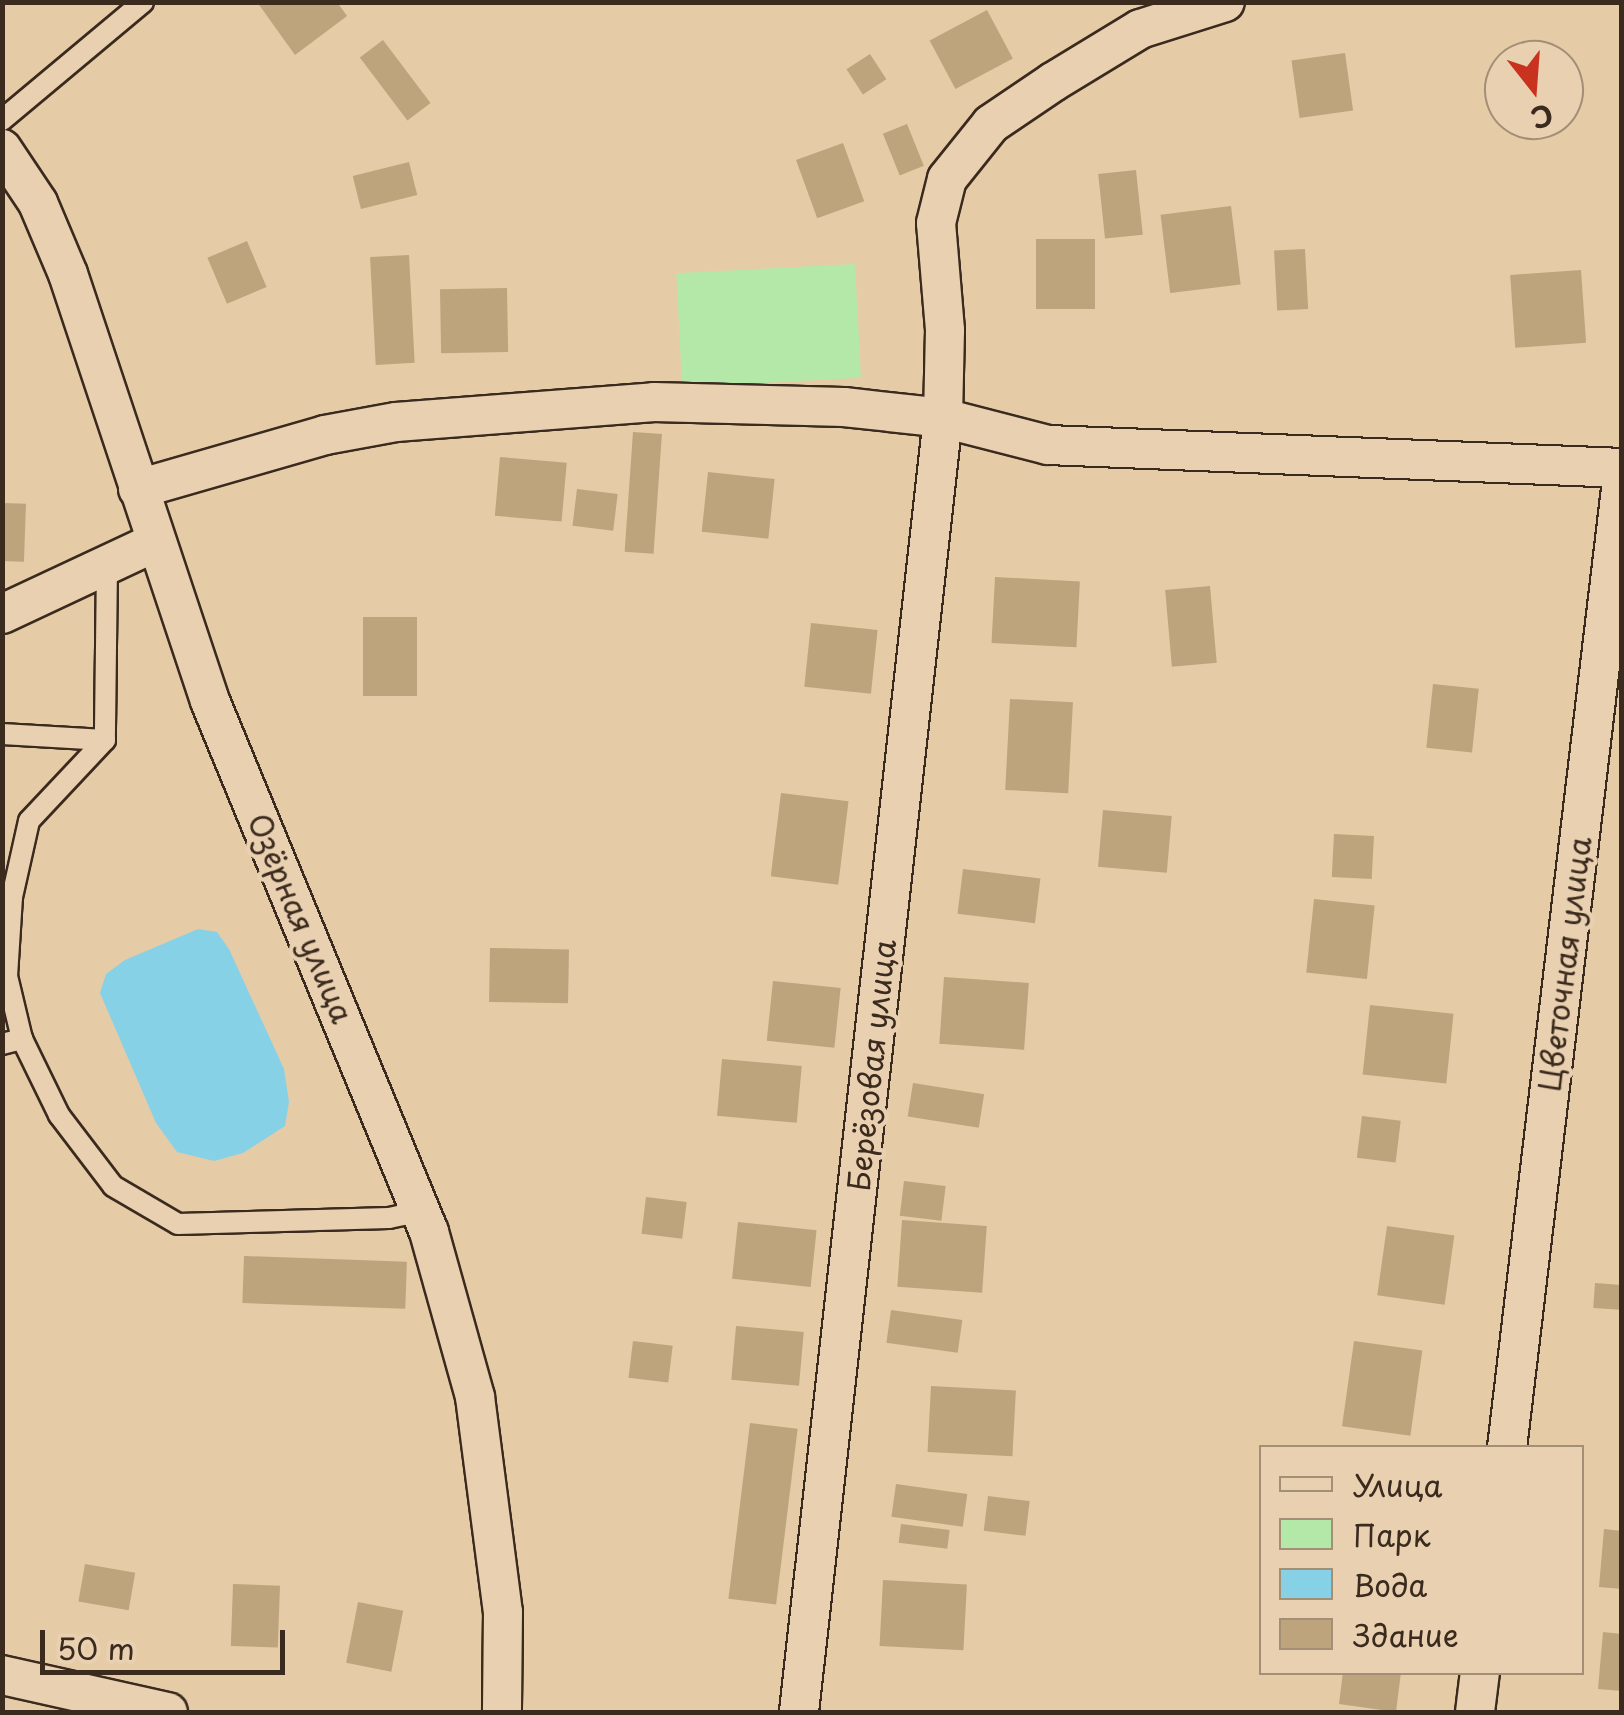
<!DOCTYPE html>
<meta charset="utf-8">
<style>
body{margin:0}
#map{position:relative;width:1624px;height:1715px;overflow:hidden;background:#e5cca7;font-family:"Playpen Sans",sans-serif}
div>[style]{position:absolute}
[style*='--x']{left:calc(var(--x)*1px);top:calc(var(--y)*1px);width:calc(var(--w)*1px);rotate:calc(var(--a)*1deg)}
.green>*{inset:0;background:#b4e8a9;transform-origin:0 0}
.water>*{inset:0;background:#87d1e7}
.building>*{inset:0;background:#bda47c;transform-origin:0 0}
.roads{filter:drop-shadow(2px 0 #3b2a1e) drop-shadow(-2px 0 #3b2a1e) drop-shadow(0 2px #3b2a1e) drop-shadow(0 -2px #3b2a1e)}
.service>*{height:20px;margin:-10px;padding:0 10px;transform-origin:10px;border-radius:10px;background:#e8d0b0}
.minor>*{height:38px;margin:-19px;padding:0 19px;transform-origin:19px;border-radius:19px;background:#e8d0b0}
span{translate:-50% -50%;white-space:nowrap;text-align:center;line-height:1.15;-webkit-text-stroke:9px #e8d0b0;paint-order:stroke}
.street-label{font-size:30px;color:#3b2a1e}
.frame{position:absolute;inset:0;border:5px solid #3b2a1e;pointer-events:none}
.legend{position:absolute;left:1259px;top:1445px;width:325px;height:230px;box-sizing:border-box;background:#e8d0b0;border:2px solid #a38e76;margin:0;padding:12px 18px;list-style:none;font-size:30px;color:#3b2a1e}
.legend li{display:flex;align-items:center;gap:20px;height:50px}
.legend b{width:50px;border:2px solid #a38e76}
.north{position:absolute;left:1484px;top:40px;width:100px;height:100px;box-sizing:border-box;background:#e8d0b0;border:2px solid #a38e76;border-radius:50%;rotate:163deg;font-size:28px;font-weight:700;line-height:40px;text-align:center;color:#3b2a1e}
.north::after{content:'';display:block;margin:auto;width:35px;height:45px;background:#c8321e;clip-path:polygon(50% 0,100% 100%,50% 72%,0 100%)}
.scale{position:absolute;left:40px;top:1630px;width:245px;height:45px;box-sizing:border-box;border:5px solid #3b2a1e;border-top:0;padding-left:12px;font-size:30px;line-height:35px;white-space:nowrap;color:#3b2a1e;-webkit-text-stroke:8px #e8d0b0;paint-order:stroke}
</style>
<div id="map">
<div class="green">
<i style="left:855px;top:264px;width:114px;height:179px;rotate:87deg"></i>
</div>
<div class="water">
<i style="clip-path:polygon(198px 929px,217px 932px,229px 949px,284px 1069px,289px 1102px,285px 1126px,243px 1153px,214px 1161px,177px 1152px,156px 1123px,100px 993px,106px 974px,125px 960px)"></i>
</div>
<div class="building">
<i style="clip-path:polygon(257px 2px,337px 2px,347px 16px,295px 55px)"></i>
<i style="left:987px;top:10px;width:55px;height:65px;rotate:62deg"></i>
<i style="left:383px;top:40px;width:79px;height:29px;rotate:53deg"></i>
<i style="left:1345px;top:53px;width:58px;height:54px;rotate:82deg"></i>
<i style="left:870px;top:54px;width:30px;height:28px;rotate:57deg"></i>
<i style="left:907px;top:124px;width:45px;height:26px;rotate:68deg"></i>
<i style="left:843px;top:143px;width:62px;height:50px;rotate:70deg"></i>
<i style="left:409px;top:162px;width:34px;height:58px;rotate:76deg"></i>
<i style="left:1136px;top:170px;width:65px;height:38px;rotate:84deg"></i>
<i style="left:1231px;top:206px;width:79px;height:71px;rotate:83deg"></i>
<i style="left:1095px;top:239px;width:70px;height:59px;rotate:90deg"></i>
<i style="left:247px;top:241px;width:50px;height:43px;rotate:67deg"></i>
<i style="left:1305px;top:249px;width:60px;height:31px;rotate:87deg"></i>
<i style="left:409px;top:255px;width:108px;height:39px;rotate:87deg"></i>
<i style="left:1581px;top:270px;width:73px;height:71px;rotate:86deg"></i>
<i style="left:507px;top:288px;width:64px;height:67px;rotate:89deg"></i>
<i style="left:633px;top:432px;width:29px;height:120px;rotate:4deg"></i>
<i style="left:500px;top:457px;width:67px;height:59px;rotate:5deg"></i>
<i style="left:708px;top:472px;width:67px;height:60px;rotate:6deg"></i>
<i style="left:577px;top:489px;width:41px;height:37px;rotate:7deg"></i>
<i style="left:2px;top:503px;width:24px;height:58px;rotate:2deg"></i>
<i style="left:995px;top:577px;width:85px;height:66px;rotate:3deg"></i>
<i style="left:1210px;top:586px;width:77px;height:45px;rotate:85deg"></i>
<i style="left:363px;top:617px;width:54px;height:79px"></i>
<i style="left:811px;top:623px;width:67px;height:64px;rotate:6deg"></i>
<i style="left:1433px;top:684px;width:46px;height:64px;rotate:6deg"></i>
<i style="left:1010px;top:699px;width:63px;height:91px;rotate:3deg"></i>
<i style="left:781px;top:793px;width:68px;height:84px;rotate:7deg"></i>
<i style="left:1103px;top:810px;width:69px;height:57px;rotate:5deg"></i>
<i style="left:1334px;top:834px;width:40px;height:43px;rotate:3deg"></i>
<i style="left:963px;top:869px;width:78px;height:45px;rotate:7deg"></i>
<i style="left:1314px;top:899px;width:61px;height:74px;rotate:6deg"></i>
<i style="left:490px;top:948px;width:79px;height:54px;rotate:1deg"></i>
<i style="left:944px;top:977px;width:85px;height:67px;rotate:4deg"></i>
<i style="left:773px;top:981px;width:68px;height:60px;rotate:6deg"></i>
<i style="left:1370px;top:1005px;width:84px;height:70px;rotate:6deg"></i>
<i style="left:722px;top:1059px;width:80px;height:57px;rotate:5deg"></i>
<i style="left:913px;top:1083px;width:72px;height:34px;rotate:9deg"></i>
<i style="left:1362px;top:1116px;width:39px;height:42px;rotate:7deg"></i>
<i style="left:904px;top:1181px;width:42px;height:35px;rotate:7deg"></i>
<i style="left:646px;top:1197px;width:41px;height:37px;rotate:7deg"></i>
<i style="left:902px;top:1220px;width:85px;height:67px;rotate:4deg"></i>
<i style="left:738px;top:1222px;width:79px;height:57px;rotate:6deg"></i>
<i style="left:1387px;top:1226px;width:68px;height:70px;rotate:8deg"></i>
<i style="left:244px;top:1256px;width:163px;height:47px;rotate:2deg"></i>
<i style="left:1595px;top:1283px;width:27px;height:25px;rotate:4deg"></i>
<i style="left:891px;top:1310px;width:72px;height:33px;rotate:8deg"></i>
<i style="left:736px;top:1326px;width:68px;height:54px;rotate:5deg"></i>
<i style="left:633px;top:1341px;width:40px;height:37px;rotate:7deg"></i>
<i style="left:1354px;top:1341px;width:69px;height:86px;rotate:8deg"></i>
<i style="left:931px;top:1386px;width:85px;height:66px;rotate:3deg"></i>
<i style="left:750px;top:1423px;width:48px;height:177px;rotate:7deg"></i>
<i style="left:896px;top:1484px;width:72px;height:33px;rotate:8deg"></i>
<i style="left:988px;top:1496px;width:42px;height:35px;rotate:7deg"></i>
<i style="left:901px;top:1524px;width:49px;height:19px;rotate:7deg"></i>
<i style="clip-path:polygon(1604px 1529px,1622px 1531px,1622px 1589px,1599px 1587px)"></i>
<i style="left:85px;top:1564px;width:51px;height:38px;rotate:10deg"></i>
<i style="left:883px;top:1580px;width:84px;height:66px;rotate:3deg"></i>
<i style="left:233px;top:1584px;width:47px;height:62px;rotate:2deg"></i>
<i style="left:358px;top:1602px;width:46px;height:62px;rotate:11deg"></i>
<i style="clip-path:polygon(1603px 1632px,1622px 1634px,1622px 1691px,1598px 1689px)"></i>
<i style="clip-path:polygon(1343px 1672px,1401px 1672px,1396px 1712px,1339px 1704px)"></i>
</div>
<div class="roads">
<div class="service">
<i style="--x:2;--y:120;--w:184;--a:-39.9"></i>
<i style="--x:107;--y:565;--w:175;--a:90.7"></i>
<i style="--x:105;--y:740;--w:111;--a:133.2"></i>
<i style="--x:29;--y:821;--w:78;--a:102.6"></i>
<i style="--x:12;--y:897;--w:79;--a:93.6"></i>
<i style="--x:7;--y:976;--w:65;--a:76.6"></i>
<i style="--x:22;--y:1039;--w:85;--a:64"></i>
<i style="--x:59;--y:1115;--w:89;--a:52.7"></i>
<i style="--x:113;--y:1186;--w:75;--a:30.3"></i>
<i style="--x:178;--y:1224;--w:211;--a:-1.6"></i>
<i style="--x:389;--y:1218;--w:33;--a:-12"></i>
<i style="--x:2;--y:734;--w:103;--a:3.3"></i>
<i style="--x:2;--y:1044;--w:21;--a:-14"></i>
</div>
<div class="minor">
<i style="--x:2;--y:149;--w:65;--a:56.3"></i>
<i style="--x:38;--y:203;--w:77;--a:67.1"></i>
<i style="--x:68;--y:274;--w:450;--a:71.6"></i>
<i style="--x:210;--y:701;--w:574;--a:67.59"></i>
<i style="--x:429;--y:1232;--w:171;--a:74.4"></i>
<i style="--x:475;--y:1397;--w:217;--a:82.6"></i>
<i style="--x:503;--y:1612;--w:100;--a:90.6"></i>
<i style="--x:138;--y:489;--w:195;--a:-16.1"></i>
<i style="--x:325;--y:435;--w:72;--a:-10.4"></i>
<i style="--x:396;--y:422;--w:259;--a:-4.4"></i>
<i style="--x:654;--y:402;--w:190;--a:1.5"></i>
<i style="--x:844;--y:407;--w:100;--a:6.3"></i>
<i style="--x:943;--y:418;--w:108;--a:14.4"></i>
<i style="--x:1048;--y:445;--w:574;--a:2.29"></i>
<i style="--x:2;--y:614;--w:170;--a:-25.1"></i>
<i style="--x:1507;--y:1448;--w:974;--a:-83.22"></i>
<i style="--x:2;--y:1675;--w:170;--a:12.6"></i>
<i style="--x:799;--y:1712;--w:1302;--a:-83.65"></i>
<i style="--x:943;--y:418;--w:88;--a:-88.7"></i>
<i style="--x:945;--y:330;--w:107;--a:-94.8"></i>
<i style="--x:936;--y:223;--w:45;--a:-76"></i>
<i style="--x:947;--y:179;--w:70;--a:-51.3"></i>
<i style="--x:991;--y:124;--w:75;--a:-34.1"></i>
<i style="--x:1053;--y:82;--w:102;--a:-31.3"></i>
<i style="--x:1140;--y:29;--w:89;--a:-17.6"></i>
<i style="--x:1475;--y:1712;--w:40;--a:-82.9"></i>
</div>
</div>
<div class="street-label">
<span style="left:301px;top:918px;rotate:67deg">Озёрная улица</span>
<span style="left:1564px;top:964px;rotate:-83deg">Цветочная улица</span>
<span style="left:871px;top:1065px;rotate:-84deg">Берёзовая улица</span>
</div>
<div class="frame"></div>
<ul class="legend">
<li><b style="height:12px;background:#e8d0b0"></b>Улица</li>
<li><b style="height:28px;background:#b4e8a9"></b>Парк</li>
<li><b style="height:28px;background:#87d1e7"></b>Вода</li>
<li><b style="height:28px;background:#bda47c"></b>Здание</li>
</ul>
<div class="north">С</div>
<div class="scale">50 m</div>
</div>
